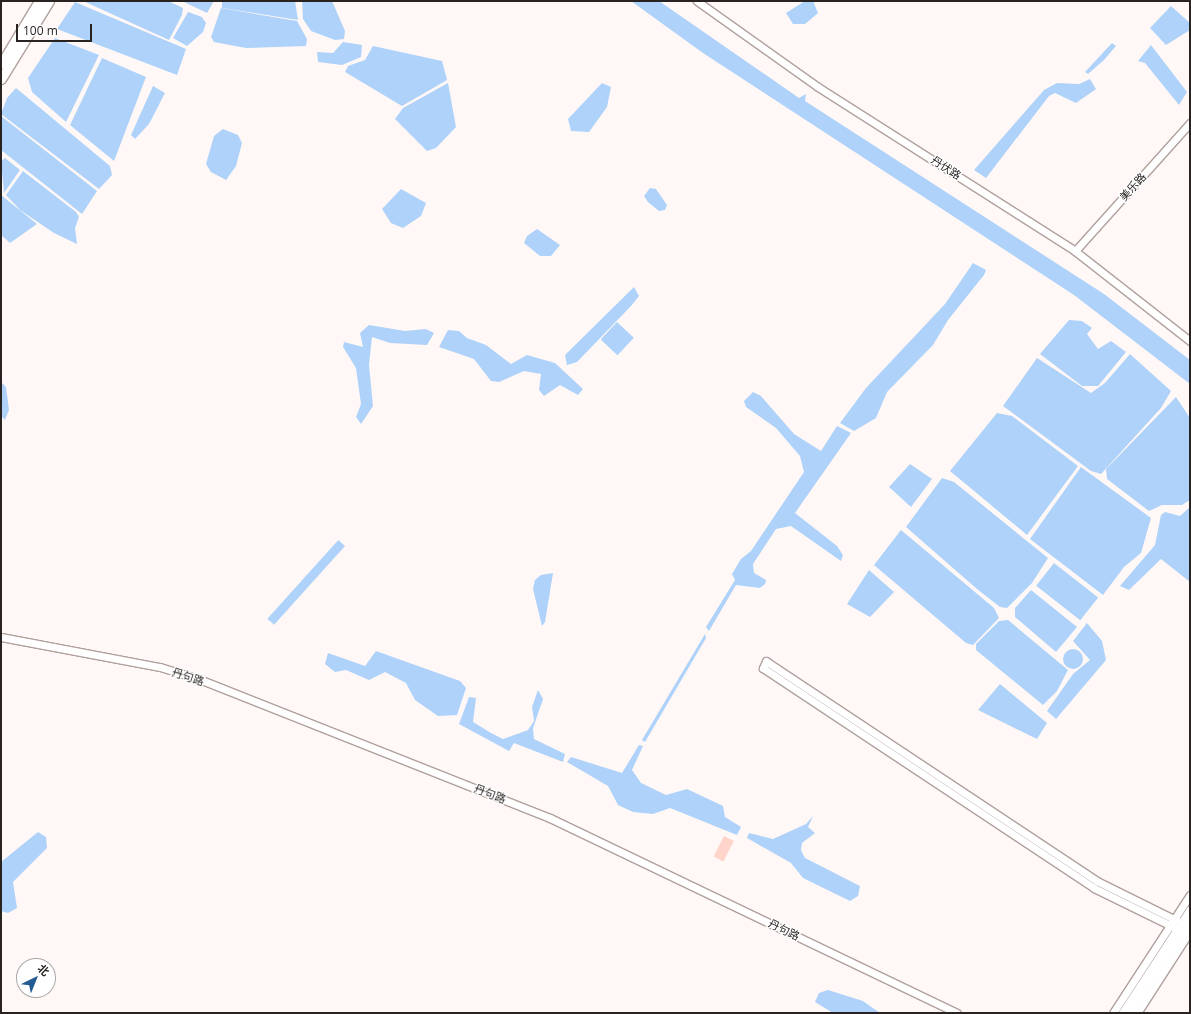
<!DOCTYPE html>
<meta charset="utf-8">
<style>
body{margin:0}
#map{position:relative;width:1191px;height:1014px;overflow:hidden;background:#fff8f6;font-family:"Open Sans","Noto Sans SC",sans-serif}
div>[style]{position:absolute}
[style*='--x']{left:calc(var(--x)*1px);top:calc(var(--y)*1px);width:calc(var(--w)*1px);rotate:calc(var(--a)*1deg)}
.green>*{inset:0;background:#ffd4ca;transform-origin:0 0}
.water>*{inset:0;background:#aed2f9;transform-origin:0 0}
.round{border-radius:50%}
.roads{filter:drop-shadow(1px 0 #b0a09c) drop-shadow(-1px 0 #b0a09c) drop-shadow(0 1px #b0a09c) drop-shadow(0 -1px #b0a09c)}
.secondary>*{height:7px;margin:-3.5px;padding:0 3.5px;transform-origin:3.5px;border-radius:3.5px;background:#fff}
.highway>*{height:9px;margin:-4.5px;padding:0 4.5px;transform-origin:4.5px;border-radius:4.5px;background:#fff}
span{translate:-50% -50%;white-space:nowrap;text-align:center;line-height:1.15;-webkit-text-stroke:3px #fff;paint-order:stroke}
.street-label{font-size:11px;color:#282221}
.frame{position:absolute;inset:0;border:2px solid #282221;pointer-events:none}
.north{position:absolute;left:16px;top:958px;width:40px;height:40px;box-sizing:border-box;background:#fff;border:1px solid #a9a7a6;border-radius:50%;rotate:43deg;font-size:11px;font-weight:700;line-height:16px;text-align:center;color:#282221}
.north::after{content:'';display:block;margin:auto;width:14px;height:18px;background:#235b93;clip-path:polygon(50% 0,100% 100%,50% 72%,0 100%)}
.scale{position:absolute;left:16px;top:24px;width:76px;height:18px;box-sizing:border-box;border:2px solid #282221;border-top:0;padding-left:5px;font-size:12px;line-height:14px;white-space:nowrap;color:#282221;-webkit-text-stroke:3px #fff;paint-order:stroke}
</style>
<div id="map">
<div class="green">
<i style="left:724px;top:836px;width:11px;height:23px;rotate:27deg"></i>
</div>
<div class="water">
<i style="clip-path:polygon(83px 1px,168px 1px,183px 8px,182px 15px,169px 40px)"></i>
<i style="clip-path:polygon(182px 1px,214px 1px,207px 13px)"></i>
<i style="clip-path:polygon(222px 1px,295px 1px,298px 20px,222px 8px)"></i>
<i style="clip-path:polygon(302px 1px,332px 1px,345px 31px,344px 39px,335px 40px,311px 31px,303px 19px)"></i>
<i style="clip-path:polygon(631px 1px,659px 1px,799px 98px,806px 94px,805px 101px,1104px 294px,1190px 360px,1190px 384px,1074px 295px,703px 53px)"></i>
<i style="clip-path:polygon(805px 1px,813px 1px,818px 13px,805px 24px,793px 24px,786px 13px)"></i>
<i style="clip-path:polygon(75px 2px,186px 49px,177px 75px,57px 29px)"></i>
<i style="clip-path:polygon(1171px 6px,1190px 23px,1190px 30px,1166px 45px,1150px 28px)"></i>
<i style="clip-path:polygon(221px 8px,297px 21px,307px 39px,306px 46px,246px 48px,214px 42px,211px 37px)"></i>
<i style="clip-path:polygon(188px 12px,202px 17px,206px 23px,203px 32px,187px 46px,173px 38px)"></i>
<i style="clip-path:polygon(55px 38px,99px 55px,66px 122px,32px 92px,28px 78px)"></i>
<i style="clip-path:polygon(343px 42px,362px 45px,361px 57px,342px 65px,318px 62px,317px 52px,333px 53px)"></i>
<i style="clip-path:polygon(1112px 43px,1116px 46px,1104px 60px,1088px 74px,1085px 72px)"></i>
<i style="clip-path:polygon(1151px 45px,1187px 92px,1179px 105px,1145px 63px,1138px 61px)"></i>
<i style="clip-path:polygon(373px 46px,442px 61px,447px 80px,402px 106px,345px 72px,348px 66px,365px 60px)"></i>
<i style="clip-path:polygon(102px 58px,146px 77px,114px 161px,70px 125px)"></i>
<i style="clip-path:polygon(1090px 79px,1096px 89px,1076px 103px,1055px 93px,1049px 96px,986px 178px,974px 170px,1044px 90px,1057px 83px,1079px 84px)"></i>
<i style="clip-path:polygon(448px 83px,456px 127px,436px 148px,427px 151px,395px 119px,403px 108px)"></i>
<i style="clip-path:polygon(602px 83px,611px 87px,607px 107px,589px 132px,571px 131px,568px 119px)"></i>
<i style="clip-path:polygon(153px 86px,165px 93px,149px 124px,135px 139px,131px 135px)"></i>
<i style="clip-path:polygon(16px 88px,110px 166px,112px 175px,99px 189px,1px 114px,7px 98px)"></i>
<i style="clip-path:polygon(1px 116px,97px 191px,82px 214px,1px 150px)"></i>
<i style="clip-path:polygon(223px 129px,238px 135px,242px 143px,236px 166px,226px 180px,211px 172px,206px 164px,214px 136px)"></i>
<i style="clip-path:polygon(5px 158px,20px 170px,4px 193px,1px 161px)"></i>
<i style="clip-path:polygon(23px 171px,76px 212px,79px 217px,75px 228px,77px 244px,54px 233px,20px 210px,6px 195px)"></i>
<i style="clip-path:polygon(650px 188px,656px 189px,667px 205px,665px 210px,659px 211px,648px 202px,644px 196px)"></i>
<i style="clip-path:polygon(401px 189px,426px 203px,421px 216px,403px 228px,391px 223px,382px 209px)"></i>
<i style="clip-path:polygon(1px 195px,37px 224px,10px 243px,1px 235px)"></i>
<i style="clip-path:polygon(537px 229px,560px 245px,551px 256px,540px 256px,524px 243px,527px 236px)"></i>
<i style="clip-path:polygon(973px 263px,986px 270px,984px 275px,948px 320px,933px 345px,887px 392px,876px 418px,854px 431px,840px 423px,866px 388px,945px 304px)"></i>
<i style="clip-path:polygon(634px 287px,639px 296px,631px 306px,577px 362px,567px 365px,565px 355px)"></i>
<i style="clip-path:polygon(1069px 320px,1082px 321px,1092px 328px,1087px 334px,1098px 349px,1111px 341px,1126px 352px,1098px 386px,1082px 386px,1040px 354px)"></i>
<i style="left:617px;top:322px;width:23px;height:24px;rotate:43deg"></i>
<i style="clip-path:polygon(369px 325px,405px 331px,426px 329px,434px 333px,427px 345px,390px 343px,372px 337px,369px 365px,373px 406px,361px 424px,356px 417px,361px 404px,356px 368px,343px 347px,344px 342px,363px 347px,360px 333px)"></i>
<i style="clip-path:polygon(448px 330px,459px 331px,467px 338px,486px 345px,511px 364px,527px 355px,555px 363px,583px 389px,578px 395px,560px 385px,544px 396px,539px 390px,541px 374px,524px 371px,499px 382px,491px 381px,474px 359px,439px 347px)"></i>
<i style="clip-path:polygon(1130px 354px,1171px 391px,1161px 408px,1101px 474px,1091px 471px,1003px 406px,1037px 358px,1091px 393px,1105px 383px)"></i>
<i style="clip-path:polygon(1px 382px,6px 387px,9px 410px,5px 420px,1px 416px)"></i>
<i style="clip-path:polygon(753px 392px,761px 396px,794px 434px,821px 451px,837px 426px,851px 433px,795px 513px,837px 546px,843px 555px,841px 561px,791px 526px,776px 529px,753px 564px,754px 573px,766px 580px,765px 584px,760px 588px,736px 585px,709px 631px,706px 627px,735px 580px,732px 574px,741px 559px,751px 551px,804px 472px,800px 456px,776px 428px,746px 407px,744px 401px)"></i>
<i style="clip-path:polygon(1176px 397px,1190px 418px,1190px 500px,1182px 505px,1162px 505px,1149px 511px,1107px 479px,1106px 469px)"></i>
<i style="clip-path:polygon(997px 413px,1012px 416px,1078px 466px,1027px 535px,950px 471px)"></i>
<i style="clip-path:polygon(910px 464px,932px 479px,911px 507px,889px 487px)"></i>
<i style="clip-path:polygon(1081px 467px,1151px 518px,1141px 553px,1124px 567px,1103px 595px,1030px 539px)"></i>
<i style="clip-path:polygon(942px 478px,954px 482px,1048px 558px,1032px 583px,1007px 608px,1000px 607px,977px 589px,906px 527px)"></i>
<i style="clip-path:polygon(1190px 507px,1190px 582px,1161px 559px,1129px 590px,1120px 586px,1155px 545px,1161px 515px,1165px 512px,1180px 516px)"></i>
<i style="clip-path:polygon(901px 530px,994px 608px,999px 618px,973px 645px,966px 643px,874px 565px)"></i>
<i style="left:345px;top:546px;width:106px;height:9px;rotate:132deg"></i>
<i style="left:1054px;top:563px;width:56px;height:29px;rotate:38deg"></i>
<i style="clip-path:polygon(869px 570px,894px 592px,870px 617px,847px 604px)"></i>
<i style="clip-path:polygon(553px 573px,545px 622px,542px 626px,533px 589px,535px 580px,541px 575px)"></i>
<i style="clip-path:polygon(1031px 590px,1077px 627px,1056px 652px,1015px 617px,1015px 608px)"></i>
<i style="clip-path:polygon(1008px 620px,1068px 670px,1057px 691px,1043px 705px,976px 650px,976px 644px,999px 621px)"></i>
<i style="clip-path:polygon(1087px 623px,1102px 641px,1106px 660px,1056px 719px,1047px 711px,1073px 674px,1090px 660px,1073px 641px)"></i>
<i style="clip-path:polygon(705px 634px,706px 638px,645px 742px,642px 740px)"></i>
<i class="round" style="left:1063px;top:649px;width:20px;height:20px"></i>
<i style="clip-path:polygon(376px 651px,460px 681px,466px 688px,457px 715px,438px 716px,415px 700px,406px 683px,385px 672px,369px 680px,346px 670px,335px 672px,325px 664px,328px 653px,365px 666px)"></i>
<i style="clip-path:polygon(1000px 684px,1047px 723px,1037px 739px,978px 710px)"></i>
<i style="clip-path:polygon(538px 690px,543px 699px,533px 728px,534px 739px,565px 754px,563px 762px,514px 743px,509px 751px,459px 724px,469px 697px,476px 698px,473px 722px,491px 733px,503px 739px,528px 730px,534px 721px,532px 707px)"></i>
<i style="clip-path:polygon(639px 745px,643px 746px,632px 770px,641px 783px,666px 795px,687px 789px,723px 806px,725px 817px,741px 827px,737px 835px,670px 808px,653px 814px,633px 812px,618px 805px,608px 786px,567px 762px,571px 757px,622px 773px)"></i>
<i style="clip-path:polygon(813px 816px,808px 827px,815px 833px,802px 843px,801px 850px,805px 858px,860px 886px,858px 896px,850px 901px,803px 878px,791px 863px,747px 838px,749px 833px,773px 839px,806px 824px)"></i>
<i style="clip-path:polygon(38px 832px,46px 837px,47px 848px,13px 882px,17px 908px,8px 913px,1px 911px,1px 862px)"></i>
<i style="clip-path:polygon(828px 990px,863px 1001px,880px 1013px,833px 1013px,815px 1002px,819px 993px)"></i>
</div>
<div class="roads">
<div class="secondary">
<i style="--x:697;--y:1;--w:148;--a:35.4"></i>
<i style="--x:818;--y:87;--w:305;--a:32.5"></i>
<i style="--x:1075;--y:251;--w:146;--a:38"></i>
<i style="--x:1075;--y:251;--w:172;--a:-48.1"></i>
<i style="--x:1;--y:637;--w:162;--a:10.7"></i>
<i style="--x:160;--y:667;--w:41;--a:17.1"></i>
<i style="--x:199;--y:679;--w:378;--a:21.6"></i>
<i style="--x:550;--y:818;--w:451;--a:25.6"></i>
<i style="--x:1190;--y:927;--w:104;--a:-153.7"></i>
<i style="--x:1097;--y:881;--w:397;--a:-146.4"></i>
<i style="--x:766;--y:661;--w:8;--a:113"></i>
<i style="--x:763;--y:668;--w:397;--a:33.6"></i>
<i style="--x:1094;--y:888;--w:107;--a:26.1"></i>
<i style="--x:1113;--y:1013;--w:141;--a:-56.9"></i>
<i style="--x:1122;--y:1013;--w:124;--a:-56.8"></i>
<i style="--x:1129;--y:1013;--w:112;--a:-57"></i>
<i style="--x:1137;--y:1013;--w:98;--a:-57.1"></i>
</div>
<div class="highway">
<i style="--x:1;--y:64;--w:74;--a:-58.9"></i>
<i style="--x:1;--y:79;--w:92;--a:-58.4"></i>
</div>
</div>
<div class="street-label">
<span style="left:946px;top:168px;rotate:33deg">丹伏路</span>
<span style="left:1133px;top:187px;rotate:-48deg">美乐路</span>
<span style="left:188px;top:677px;rotate:18deg">丹句路</span>
<span style="left:490px;top:794px;rotate:21deg">丹句路</span>
<span style="left:784px;top:930px;rotate:26deg">丹句路</span>
</div>
<div class="frame"></div>
<div class="north">北</div>
<div class="scale">100 m</div>
</div>
